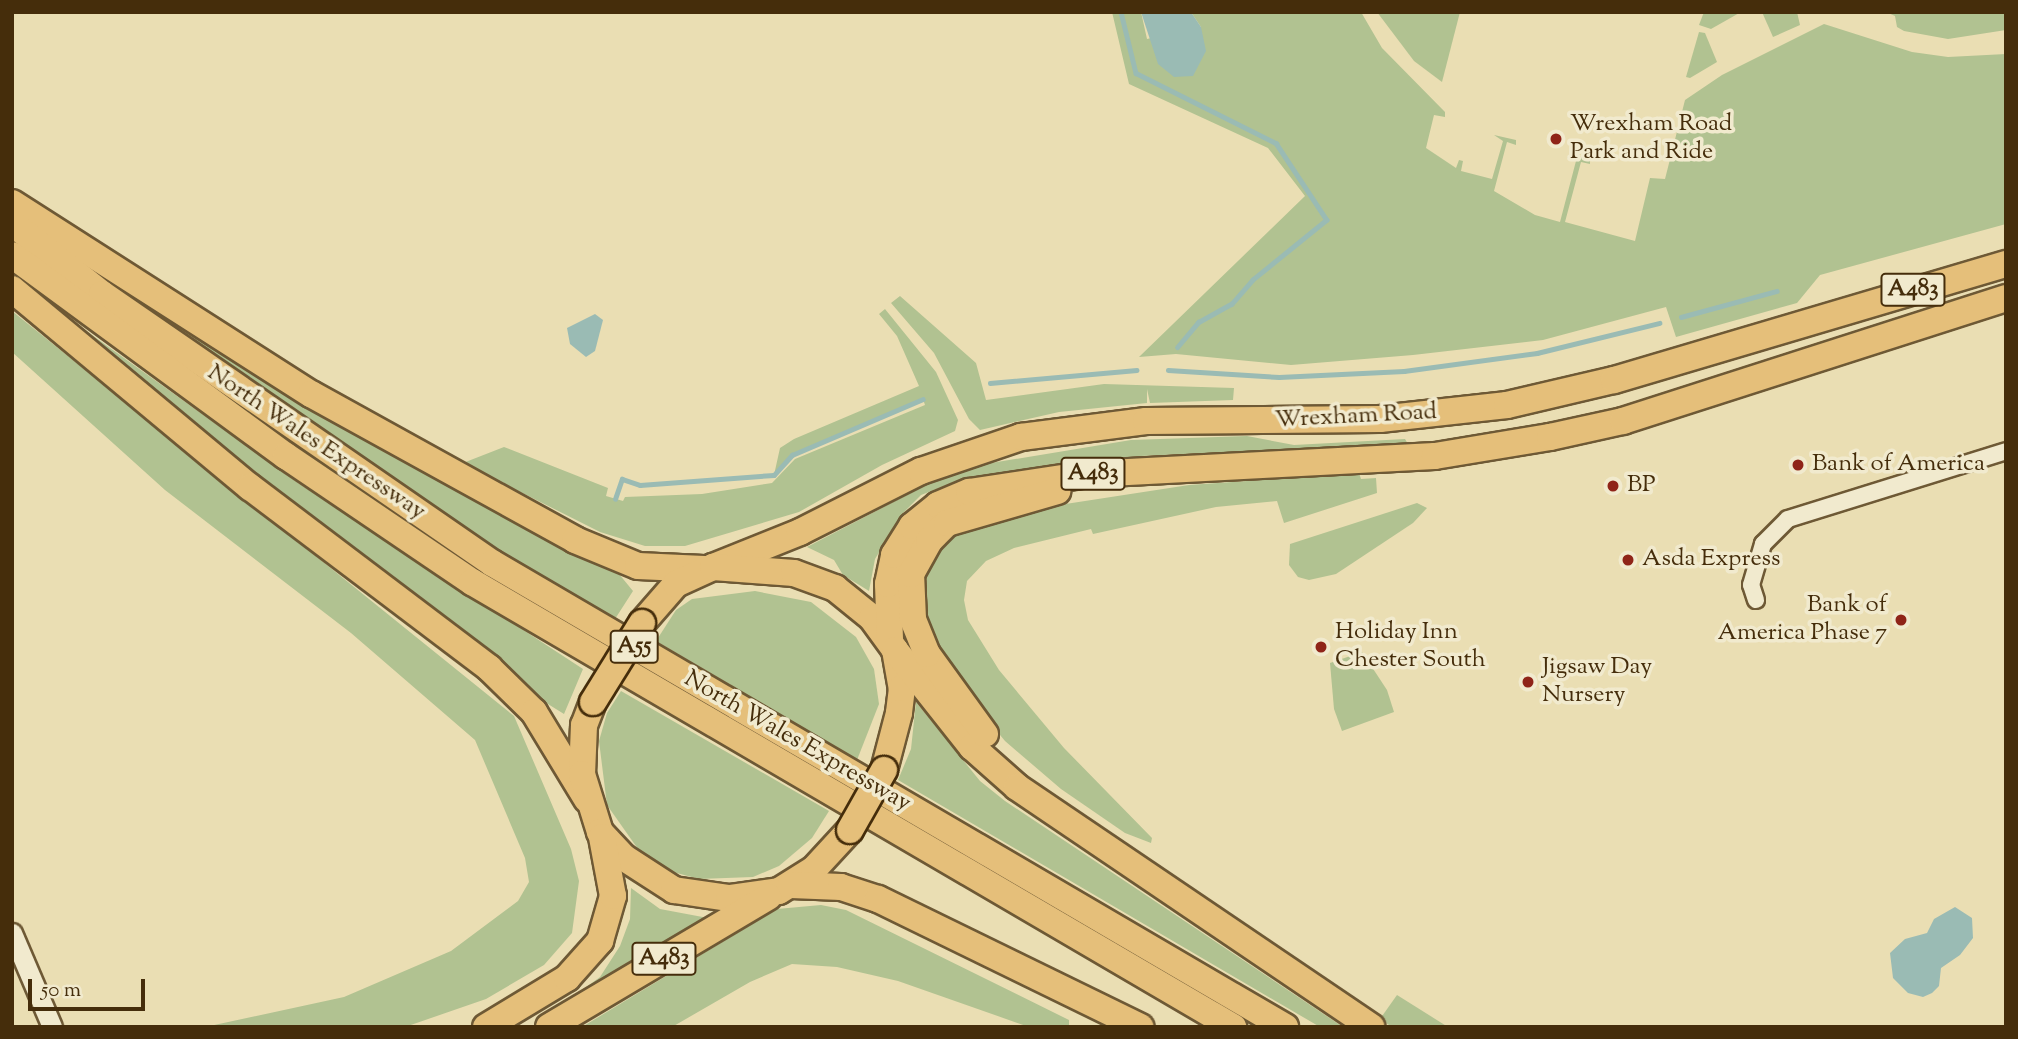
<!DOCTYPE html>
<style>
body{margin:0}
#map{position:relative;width:2018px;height:1039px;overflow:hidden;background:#eadeb3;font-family:"Sorts Mill Goudy",serif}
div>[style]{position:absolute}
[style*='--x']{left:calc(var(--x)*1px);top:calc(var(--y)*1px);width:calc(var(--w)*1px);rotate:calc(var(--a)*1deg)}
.green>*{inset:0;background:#b1c291}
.water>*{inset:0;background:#9abbb4}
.stream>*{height:4.5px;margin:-2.25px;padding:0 2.25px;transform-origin:2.25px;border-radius:2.25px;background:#9abbb4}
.roads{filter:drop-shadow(2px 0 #6e5935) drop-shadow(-2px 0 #6e5935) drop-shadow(0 2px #6e5935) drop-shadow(0 -2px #6e5935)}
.minor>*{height:16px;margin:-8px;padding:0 8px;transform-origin:8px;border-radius:8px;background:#f1eace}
.tertiary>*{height:19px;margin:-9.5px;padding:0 9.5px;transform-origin:9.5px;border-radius:9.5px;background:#f1eace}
.trunk>*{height:26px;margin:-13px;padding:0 13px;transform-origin:13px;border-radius:13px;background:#e5bf7a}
.bridges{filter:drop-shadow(2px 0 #452d0b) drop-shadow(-2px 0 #452d0b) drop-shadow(0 2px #452d0b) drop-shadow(0 -2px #452d0b)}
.trunk-bridge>*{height:26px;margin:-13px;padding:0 13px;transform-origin:13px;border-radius:13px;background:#e5bf7a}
.dots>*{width:19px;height:19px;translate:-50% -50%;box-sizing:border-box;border:4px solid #f1eace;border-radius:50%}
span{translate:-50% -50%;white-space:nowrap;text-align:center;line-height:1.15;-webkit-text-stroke:7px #f1eace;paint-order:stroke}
.shield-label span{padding:2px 5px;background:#f1eace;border:2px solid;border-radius:5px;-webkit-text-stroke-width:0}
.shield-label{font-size:23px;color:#452d0b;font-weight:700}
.poi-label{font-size:24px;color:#452d0b}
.left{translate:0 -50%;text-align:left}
.right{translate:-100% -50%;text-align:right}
.street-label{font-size:24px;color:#452d0b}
.frame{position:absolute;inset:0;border:14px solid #452d0b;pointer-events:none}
.scale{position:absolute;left:28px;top:979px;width:117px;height:32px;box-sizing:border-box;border:4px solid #452d0b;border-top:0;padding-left:9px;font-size:21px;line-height:24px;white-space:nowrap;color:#452d0b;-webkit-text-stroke:5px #f1eace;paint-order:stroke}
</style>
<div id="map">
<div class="green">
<i style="clip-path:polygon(1112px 12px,1141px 12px,1147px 39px,1201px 27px,1191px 12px,1361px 12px,1382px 48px,1445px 112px,1445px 117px,1434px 115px,1426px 148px,1456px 168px,1459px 160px,1463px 161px,1461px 171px,1492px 179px,1503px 141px,1494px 135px,1516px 140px,1516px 145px,1507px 142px,1494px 191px,1535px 215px,1560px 222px,1576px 161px,1567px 158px,1571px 154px,1590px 159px,1590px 164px,1581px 162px,1565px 222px,1635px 241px,1650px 178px,1665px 179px,1685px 100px,1722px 75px,1824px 24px,1912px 52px,1948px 57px,2006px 54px,2006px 224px,1820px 275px,1797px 303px,1676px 337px,1666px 307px,1543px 340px,1413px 355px,1291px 365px,1176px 354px,1139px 357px,1305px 196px,1268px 148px,1129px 84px)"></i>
<i style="clip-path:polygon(1377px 12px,1460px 12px,1442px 82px,1414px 61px)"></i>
<i style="clip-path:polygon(1704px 12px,1741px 12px,1711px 29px,1699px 25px)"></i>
<i style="clip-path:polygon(1762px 12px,1797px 12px,1800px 25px,1773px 37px)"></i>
<i style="clip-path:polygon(1886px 12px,2006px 12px,2006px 30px,1948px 39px,1904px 31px,1897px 27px,1895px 16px)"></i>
<i style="clip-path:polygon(1699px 32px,1705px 33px,1717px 62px,1690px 78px,1686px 77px)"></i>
<i style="clip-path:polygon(90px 269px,411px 466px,544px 539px,619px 574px,633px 591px,615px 619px,452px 522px,189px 346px)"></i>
<i style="clip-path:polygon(14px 279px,298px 483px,583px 669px,564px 714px,527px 691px,197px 434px)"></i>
<i style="clip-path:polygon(900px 296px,976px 363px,986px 400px,1104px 384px,1234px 388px,1233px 400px,1150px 403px,1147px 389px,1147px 403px,1059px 412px,980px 430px,969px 419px,934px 353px,891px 303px)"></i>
<i style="clip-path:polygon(885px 309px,936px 372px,958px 420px,955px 431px,882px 465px,799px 512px,685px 546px,645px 546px,600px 532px,463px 463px,504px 447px,608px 488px,606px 496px,623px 501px,625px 497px,702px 494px,772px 483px,795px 459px,925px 405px,923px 399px,792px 455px,774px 475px,780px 448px,794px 439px,919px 386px,897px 336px,879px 314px)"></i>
<i style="clip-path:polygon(12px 311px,514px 716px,571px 849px,579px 881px,572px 933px,544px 965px,486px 999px,405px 1027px,205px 1027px,344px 997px,451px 951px,518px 901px,529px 882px,525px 858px,475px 740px,351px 633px,165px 490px,12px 352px)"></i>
<i style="clip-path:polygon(1247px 436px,1294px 445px,1405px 439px,1408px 444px,1141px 456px,968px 477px,921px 495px,902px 514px,875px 559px,869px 591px,843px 575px,834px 560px,807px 547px,930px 483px,985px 464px,1131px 440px)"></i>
<i style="clip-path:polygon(1359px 473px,1361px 479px,1376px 478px,1377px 493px,1284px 523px,1277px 501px,1216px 507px,1093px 534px,1091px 529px,1014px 548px,986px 561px,967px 581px,964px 600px,968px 620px,999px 670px,1064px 748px,1152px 838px,1151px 843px,1125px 833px,1061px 789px,1005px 741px,952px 677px,922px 617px,922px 570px,931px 552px,964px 527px,1046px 507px,1189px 485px)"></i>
<i style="clip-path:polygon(1417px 503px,1427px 508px,1413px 523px,1336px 574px,1309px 580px,1298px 577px,1289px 565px,1290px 544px)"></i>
<i style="clip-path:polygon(755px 591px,811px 602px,856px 637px,874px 669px,879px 704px,857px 760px,656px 641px,676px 610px,692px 599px)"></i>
<i style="clip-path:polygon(1362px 652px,1387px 690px,1394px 712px,1342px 731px,1334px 709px,1330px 663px)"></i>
<i style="clip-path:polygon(621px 691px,829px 811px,812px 838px,779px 866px,753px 877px,699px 879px,662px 869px,638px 849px,607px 805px,599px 741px,607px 713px)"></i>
<i style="clip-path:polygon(916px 702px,980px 781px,1005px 801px,1343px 1027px,1320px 1027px,898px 780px,911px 749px)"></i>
<i style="clip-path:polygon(631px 888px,660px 909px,708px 918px,544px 1018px,600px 977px,620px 946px,630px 919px)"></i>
<i style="clip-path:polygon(821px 905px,846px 910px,1069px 1020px,1069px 1027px,1029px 1027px,898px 981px,837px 967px,792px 964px,750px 982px,672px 1027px,582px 1027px,777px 909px)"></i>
<i style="clip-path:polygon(1397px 995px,1448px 1027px,1392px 1027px,1380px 1019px)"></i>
</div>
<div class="water">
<i style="clip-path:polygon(1141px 12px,1191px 12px,1201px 27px,1206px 51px,1193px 76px,1174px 77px,1158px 64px)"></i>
<i style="clip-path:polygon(595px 314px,603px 320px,595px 351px,586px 357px,570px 344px,567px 328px)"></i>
<i style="clip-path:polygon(1955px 907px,1972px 918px,1973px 938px,1960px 955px,1941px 968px,1939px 986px,1932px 993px,1923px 997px,1908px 993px,1893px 978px,1890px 953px,1905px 939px,1927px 933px,1934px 919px)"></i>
</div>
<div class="stream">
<i style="--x:1121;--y:12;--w:63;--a:76.2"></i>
<i style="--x:1136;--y:73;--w:157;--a:26.6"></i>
<i style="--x:1276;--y:143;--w:92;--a:56.5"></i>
<i style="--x:1327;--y:220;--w:95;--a:141"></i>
<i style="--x:1253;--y:280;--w:32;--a:131"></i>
<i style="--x:1232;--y:304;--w:38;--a:151"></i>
<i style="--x:1199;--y:322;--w:33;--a:130"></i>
<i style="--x:1681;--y:317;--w:99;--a:-15.2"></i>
<i style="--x:1168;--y:370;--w:111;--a:3.6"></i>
<i style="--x:1279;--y:377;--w:125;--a:-2.7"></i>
<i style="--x:1404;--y:371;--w:134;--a:-7.7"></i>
<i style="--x:1537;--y:353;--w:126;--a:-13.8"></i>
<i style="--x:990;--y:383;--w:147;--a:-5.1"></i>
<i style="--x:615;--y:499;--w:21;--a:-71"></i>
<i style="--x:622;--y:479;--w:19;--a:18"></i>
<i style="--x:640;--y:485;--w:134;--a:-4.3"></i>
<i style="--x:774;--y:475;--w:27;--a:-48"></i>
<i style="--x:792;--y:455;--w:142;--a:-23.1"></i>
</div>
<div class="roads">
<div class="minor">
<i style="--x:1756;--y:600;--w:16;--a:-108"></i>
<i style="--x:1751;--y:585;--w:43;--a:-73.7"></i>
<i style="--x:1763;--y:544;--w:35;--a:-45"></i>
<i style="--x:1788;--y:519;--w:228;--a:-17.3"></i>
</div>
<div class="tertiary">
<i style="--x:12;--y:933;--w:102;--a:66.9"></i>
</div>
<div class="trunk">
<i style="--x:12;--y:203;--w:355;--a:32.6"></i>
<i style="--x:311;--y:394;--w:302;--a:28.9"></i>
<i style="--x:575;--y:540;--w:68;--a:22.4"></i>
<i style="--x:638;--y:566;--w:66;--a:2.6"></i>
<i style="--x:12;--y:223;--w:115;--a:38.3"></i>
<i style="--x:102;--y:294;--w:474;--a:34.6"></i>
<i style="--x:492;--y:563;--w:919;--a:30.33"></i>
<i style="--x:12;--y:255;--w:340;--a:36.3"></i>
<i style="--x:286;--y:456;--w:225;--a:34.1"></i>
<i style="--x:472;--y:582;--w:882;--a:30.32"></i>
<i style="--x:12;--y:289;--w:310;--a:39.8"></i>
<i style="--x:250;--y:487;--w:300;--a:37.1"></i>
<i style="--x:489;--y:668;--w:63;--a:44.4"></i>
<i style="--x:534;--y:712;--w:102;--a:58.7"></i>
<i style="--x:713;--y:567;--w:94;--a:-21.9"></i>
<i style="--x:800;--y:532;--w:136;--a:-26.8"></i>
<i style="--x:921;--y:471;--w:106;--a:-18.8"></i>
<i style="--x:1021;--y:437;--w:126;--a:-7.3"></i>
<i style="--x:1146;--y:421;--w:234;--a:-0.5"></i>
<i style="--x:1380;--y:419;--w:128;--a:-6.3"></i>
<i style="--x:1507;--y:405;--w:110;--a:-13.2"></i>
<i style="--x:1614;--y:380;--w:409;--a:-16.5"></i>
<i style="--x:642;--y:623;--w:52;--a:-48.9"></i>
<i style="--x:676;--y:584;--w:41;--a:-24.7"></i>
<i style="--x:713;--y:567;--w:81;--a:4.2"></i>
<i style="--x:794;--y:573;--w:44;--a:20.1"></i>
<i style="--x:835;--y:588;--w:48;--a:39"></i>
<i style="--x:872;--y:618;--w:39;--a:54"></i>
<i style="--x:895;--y:650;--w:39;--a:80"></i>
<i style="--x:902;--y:688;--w:25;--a:97"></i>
<i style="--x:899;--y:713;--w:59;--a:104.7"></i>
<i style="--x:890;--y:639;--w:55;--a:-92.1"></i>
<i style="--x:888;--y:584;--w:30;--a:-78"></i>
<i style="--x:894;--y:555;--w:34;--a:-58"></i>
<i style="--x:912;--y:526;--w:33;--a:-39"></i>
<i style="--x:938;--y:505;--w:34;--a:-23"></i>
<i style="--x:969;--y:492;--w:122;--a:-8.5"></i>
<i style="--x:1090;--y:474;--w:345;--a:-3"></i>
<i style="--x:1435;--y:456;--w:117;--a:-9.4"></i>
<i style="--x:1550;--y:437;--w:75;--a:-12.4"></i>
<i style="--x:1623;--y:421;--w:402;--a:-17.8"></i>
<i style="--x:895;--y:650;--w:124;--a:51.6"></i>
<i style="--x:972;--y:747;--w:60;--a:41.6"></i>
<i style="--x:1017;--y:787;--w:428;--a:34.1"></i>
<i style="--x:593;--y:702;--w:25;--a:111"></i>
<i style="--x:584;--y:725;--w:49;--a:92.3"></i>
<i style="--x:582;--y:774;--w:61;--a:72.8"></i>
<i style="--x:600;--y:832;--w:34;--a:47"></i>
<i style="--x:623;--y:857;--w:61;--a:32.9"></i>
<i style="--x:674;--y:890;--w:56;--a:8.3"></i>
<i style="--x:729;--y:898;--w:50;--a:-8"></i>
<i style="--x:779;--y:891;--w:41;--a:-32.2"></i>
<i style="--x:814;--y:869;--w:53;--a:-47.3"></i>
<i style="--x:985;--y:734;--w:99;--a:-125.9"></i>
<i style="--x:927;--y:654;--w:38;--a:-112"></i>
<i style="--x:913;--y:619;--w:45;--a:-92.5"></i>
<i style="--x:911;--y:574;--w:38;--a:-61"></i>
<i style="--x:929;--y:541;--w:25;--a:-45"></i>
<i style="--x:947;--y:523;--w:115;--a:-16.2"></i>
<i style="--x:791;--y:885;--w:50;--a:2.3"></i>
<i style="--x:841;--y:887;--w:39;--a:18"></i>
<i style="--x:878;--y:899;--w:292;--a:26"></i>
<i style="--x:486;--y:1027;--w:95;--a:-31.2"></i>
<i style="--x:567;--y:978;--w:50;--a:-48.3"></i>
<i style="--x:600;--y:941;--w:47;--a:-73.9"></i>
<i style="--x:613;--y:896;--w:60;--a:-100.6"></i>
<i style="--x:549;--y:1027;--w:255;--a:-30.7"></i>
</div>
</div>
<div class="bridges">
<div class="trunk-bridge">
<i style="--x:593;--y:702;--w:93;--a:-58.2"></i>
<i style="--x:850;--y:830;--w:69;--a:-60.5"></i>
</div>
</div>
<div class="dots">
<i style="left:1556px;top:139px;background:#8f2418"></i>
<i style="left:1798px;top:465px;background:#8f2418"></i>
<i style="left:1613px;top:486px;background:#8f2418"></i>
<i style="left:1628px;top:560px;background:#8f2418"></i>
<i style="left:1901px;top:620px;background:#8f2418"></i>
<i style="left:1321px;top:647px;background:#8f2418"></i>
<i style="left:1528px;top:682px;background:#8f2418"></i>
</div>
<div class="shield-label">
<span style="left:1913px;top:290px">A483</span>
<span style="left:1093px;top:474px">A483</span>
<span style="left:634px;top:647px">A55</span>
<span style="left:664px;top:959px">A483</span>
</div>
<div class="poi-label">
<span class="left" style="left:1570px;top:139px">Wrexham Road<br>Park and Ride</span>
<span class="left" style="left:1812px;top:465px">Bank of America</span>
<span class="left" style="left:1627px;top:486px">BP</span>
<span class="left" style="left:1642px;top:560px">Asda Express</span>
<span class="right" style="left:1887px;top:620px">Bank of<br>America Phase 7</span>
<span class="left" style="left:1335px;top:647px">Holiday Inn<br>Chester South</span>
<span class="left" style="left:1542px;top:682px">Jigsaw Day<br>Nursery</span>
</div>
<div class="street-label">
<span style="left:1356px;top:417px;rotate:-3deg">Wrexham Road</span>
<span style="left:316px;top:443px;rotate:34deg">North Wales Expressway</span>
<span style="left:797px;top:742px;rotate:30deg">North Wales Expressway</span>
</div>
<div class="frame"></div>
<div class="scale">50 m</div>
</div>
